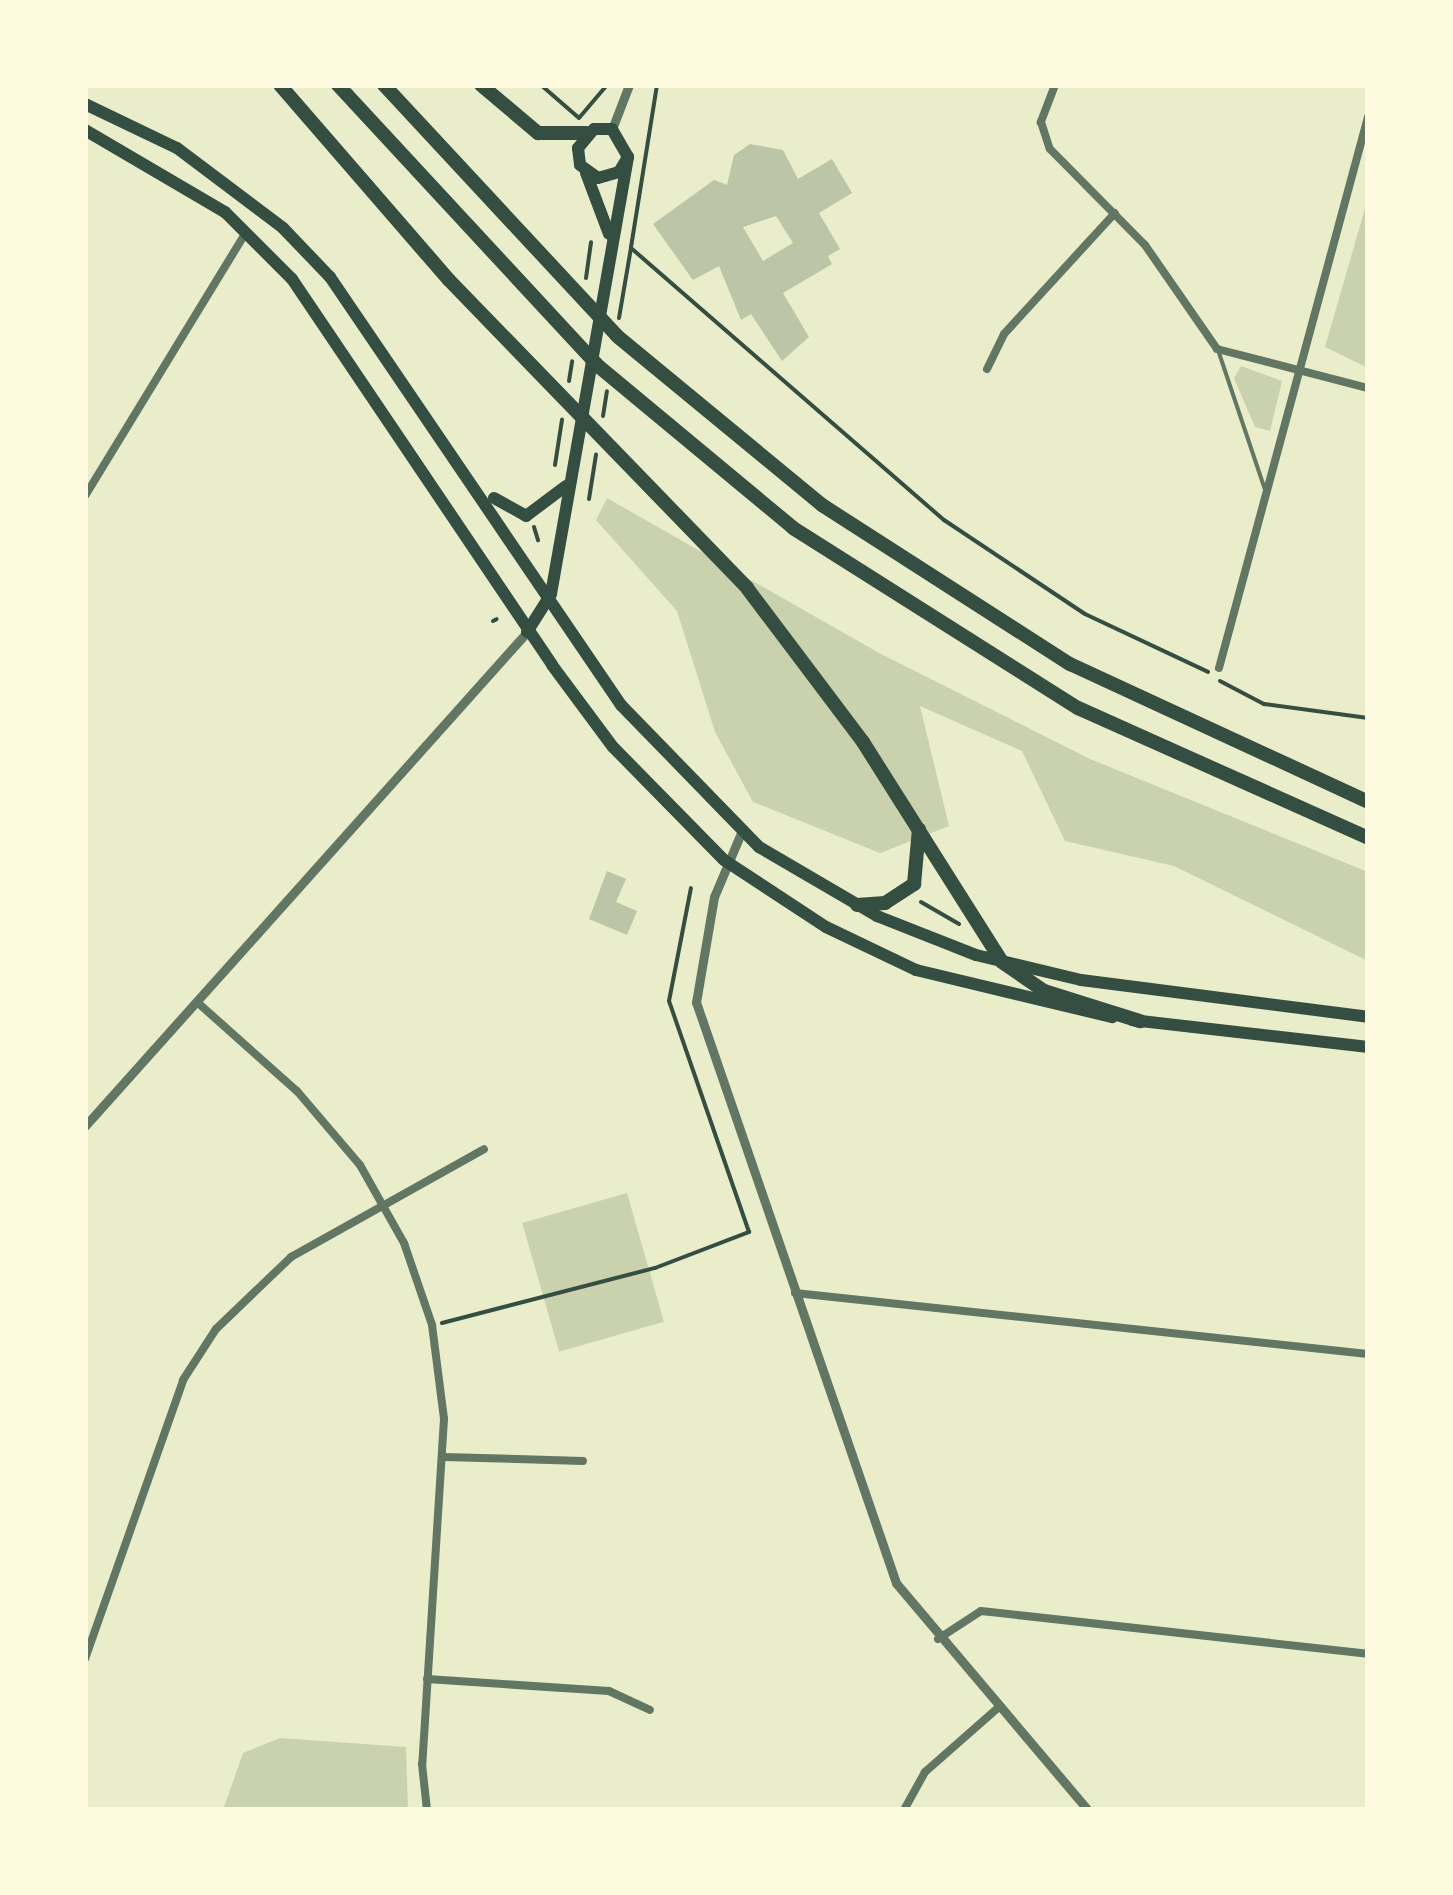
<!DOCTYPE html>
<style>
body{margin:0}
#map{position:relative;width:1453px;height:1895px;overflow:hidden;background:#e9edc9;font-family:"Roboto Condensed",sans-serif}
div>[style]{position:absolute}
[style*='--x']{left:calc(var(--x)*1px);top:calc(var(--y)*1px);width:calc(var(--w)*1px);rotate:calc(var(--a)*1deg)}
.green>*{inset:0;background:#cad2ad;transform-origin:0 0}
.building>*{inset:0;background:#bcc5a7}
.path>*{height:4px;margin:-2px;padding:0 2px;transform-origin:2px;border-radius:2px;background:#344e41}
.service>*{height:4px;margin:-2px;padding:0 2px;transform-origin:2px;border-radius:2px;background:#617663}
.minor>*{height:8px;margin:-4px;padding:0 4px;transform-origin:4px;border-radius:4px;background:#617663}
.tertiary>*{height:9px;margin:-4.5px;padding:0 4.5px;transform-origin:4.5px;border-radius:4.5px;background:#617663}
.trunk>*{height:12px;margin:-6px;padding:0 6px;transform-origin:6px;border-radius:6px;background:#344e41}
.motorway>*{height:14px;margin:-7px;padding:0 7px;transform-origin:7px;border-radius:7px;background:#344e41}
span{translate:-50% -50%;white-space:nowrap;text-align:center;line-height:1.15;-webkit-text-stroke:10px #fefae0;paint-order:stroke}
.frame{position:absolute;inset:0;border:88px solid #fefae0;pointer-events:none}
</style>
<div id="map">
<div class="green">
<i style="clip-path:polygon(1368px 198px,1368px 368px,1325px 347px)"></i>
<i style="clip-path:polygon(1241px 366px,1282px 381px,1270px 431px,1255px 427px,1234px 378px)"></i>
<i style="clip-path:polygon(607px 498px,879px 653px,1090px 759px,1368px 872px,1368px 961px,1174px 866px,1065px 841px,1022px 751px,920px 706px,949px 826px,880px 853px,753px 802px,715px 732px,677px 611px,596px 520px)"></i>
<i style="left:627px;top:1193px;width:134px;height:109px;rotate:74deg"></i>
<i style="clip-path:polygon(280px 1738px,406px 1747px,408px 1810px,223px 1810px,243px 1753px)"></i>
</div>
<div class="building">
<i style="clip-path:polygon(evenodd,750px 144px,783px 150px,798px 179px,832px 159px,852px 193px,819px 213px,840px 249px,828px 256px,832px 264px,783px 293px,809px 337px,782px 361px,751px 314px,741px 320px,719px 266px,693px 280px,653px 224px,714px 180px,727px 185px,734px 155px,750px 144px,776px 216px,793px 243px,763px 261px,743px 227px,776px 216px)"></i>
<i style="clip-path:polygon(607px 871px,626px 879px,616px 902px,637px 911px,627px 935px,589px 919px)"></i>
</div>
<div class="path">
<i style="--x:541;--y:85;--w:50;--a:41"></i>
<i style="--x:579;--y:118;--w:43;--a:-49.7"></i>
<i style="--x:657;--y:85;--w:165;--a:99.1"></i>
<i style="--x:631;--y:248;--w:415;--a:41"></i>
<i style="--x:944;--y:520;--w:169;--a:33.7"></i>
<i style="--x:1085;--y:614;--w:136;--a:25.2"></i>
<i style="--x:586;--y:278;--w:36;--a:-82"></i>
<i style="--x:619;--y:318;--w:71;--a:-80.3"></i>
<i style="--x:569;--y:381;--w:20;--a:-81"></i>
<i style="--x:603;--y:416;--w:25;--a:-81"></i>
<i style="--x:555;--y:465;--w:46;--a:-81.2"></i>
<i style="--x:589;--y:499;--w:45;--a:-81"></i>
<i style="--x:534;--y:527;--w:14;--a:73"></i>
<i style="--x:493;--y:621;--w:4;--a:-27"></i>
<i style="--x:1220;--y:681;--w:50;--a:27.6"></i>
<i style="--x:1264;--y:704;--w:105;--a:7.7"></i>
<i style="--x:921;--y:902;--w:44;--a:30.1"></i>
<i style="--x:442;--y:1323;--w:220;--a:-14.5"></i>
<i style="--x:655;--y:1268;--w:101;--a:-21"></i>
<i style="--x:749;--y:1232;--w:244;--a:-109.1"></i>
<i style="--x:669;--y:1001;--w:115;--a:-79"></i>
</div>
<div class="service">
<i style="--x:1219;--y:353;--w:145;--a:71.4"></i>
</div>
<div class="minor">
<i style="--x:1055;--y:85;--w:40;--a:111"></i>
<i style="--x:1041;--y:122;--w:28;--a:72"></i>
<i style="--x:1050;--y:149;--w:135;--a:45.3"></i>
<i style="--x:1145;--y:245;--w:126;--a:55.3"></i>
<i style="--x:1217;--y:349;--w:156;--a:14.5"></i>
<i style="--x:987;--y:369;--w:39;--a:-64"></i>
<i style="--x:1004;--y:334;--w:164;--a:-47.5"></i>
<i style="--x:85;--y:496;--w:309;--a:-58.6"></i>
<i style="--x:1219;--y:668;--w:571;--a:-74.87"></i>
<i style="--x:197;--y:1002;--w:134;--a:41.7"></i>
<i style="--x:297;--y:1091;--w:97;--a:49.6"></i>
<i style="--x:360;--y:1165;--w:90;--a:60.6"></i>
<i style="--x:404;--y:1243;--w:87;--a:71.1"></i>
<i style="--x:432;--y:1325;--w:95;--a:82.7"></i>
<i style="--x:444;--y:1419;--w:346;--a:93.6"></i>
<i style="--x:422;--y:1764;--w:46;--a:83.8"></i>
<i style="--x:795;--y:1293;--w:576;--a:6.08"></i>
<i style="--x:443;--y:1457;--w:140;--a:1.6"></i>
<i style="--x:938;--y:1639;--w:51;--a:-33.1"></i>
<i style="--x:981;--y:1611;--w:389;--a:6.3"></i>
<i style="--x:85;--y:1659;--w:296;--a:-70.6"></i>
<i style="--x:183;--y:1380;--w:61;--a:-57.1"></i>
<i style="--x:216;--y:1329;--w:104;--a:-43.8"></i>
<i style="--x:291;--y:1257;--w:221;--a:-29.2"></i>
<i style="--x:427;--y:1679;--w:182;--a:3.8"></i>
<i style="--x:609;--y:1691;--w:45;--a:24.9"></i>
<i style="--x:904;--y:1810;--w:43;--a:-61.1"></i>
<i style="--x:925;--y:1772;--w:98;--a:-41.3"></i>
</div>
<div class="tertiary">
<i style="--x:612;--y:129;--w:47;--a:-68.9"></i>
<i style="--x:741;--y:833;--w:69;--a:112.9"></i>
<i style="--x:714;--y:897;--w:107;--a:99.7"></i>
<i style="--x:696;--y:1002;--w:614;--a:71"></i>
<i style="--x:896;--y:1583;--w:297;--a:49.8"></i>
<i style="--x:85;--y:1126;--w:663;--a:-48.18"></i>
</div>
<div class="trunk">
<i style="--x:85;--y:104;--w:102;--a:25.6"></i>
<i style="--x:177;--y:148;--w:133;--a:37"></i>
<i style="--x:283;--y:228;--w:68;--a:46.2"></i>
<i style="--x:330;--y:277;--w:518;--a:55.79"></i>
<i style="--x:621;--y:705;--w:198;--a:45.8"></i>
<i style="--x:759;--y:847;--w:137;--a:30.3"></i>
<i style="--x:877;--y:916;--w:106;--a:21.5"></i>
<i style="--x:976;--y:955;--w:108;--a:13.4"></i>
<i style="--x:1081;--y:980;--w:289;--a:7.3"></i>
<i style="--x:85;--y:130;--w:162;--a:30.4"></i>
<i style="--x:225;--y:212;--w:95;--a:45"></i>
<i style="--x:292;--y:279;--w:465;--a:56"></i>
<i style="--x:552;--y:665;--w:102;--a:53.4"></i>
<i style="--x:613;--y:747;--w:158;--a:45.5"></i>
<i style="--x:724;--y:860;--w:122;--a:33.3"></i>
<i style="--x:826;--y:927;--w:100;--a:25.5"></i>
<i style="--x:916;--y:970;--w:202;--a:13.5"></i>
<i style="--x:586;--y:173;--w:65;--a:69.3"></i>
<i style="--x:494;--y:498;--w:37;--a:29"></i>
<i style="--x:526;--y:516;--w:50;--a:-36.9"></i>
<i style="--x:527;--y:632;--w:45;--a:-57.7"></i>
<i style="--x:551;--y:594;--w:444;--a:-80"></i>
<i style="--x:628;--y:157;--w:32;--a:-120"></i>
<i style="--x:612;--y:129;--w:18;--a:180"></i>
<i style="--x:594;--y:129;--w:25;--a:130"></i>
<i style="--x:578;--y:148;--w:17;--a:83"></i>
<i style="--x:580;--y:165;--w:22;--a:36"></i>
<i style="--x:598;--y:178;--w:22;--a:-16"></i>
<i style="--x:619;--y:172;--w:17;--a:-59"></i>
<i style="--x:1132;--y:1020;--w:238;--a:6.5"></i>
</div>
<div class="motorway">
<i style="--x:280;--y:85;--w:258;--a:49.1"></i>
<i style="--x:449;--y:280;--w:429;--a:45.9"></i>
<i style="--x:747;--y:588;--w:193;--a:53"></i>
<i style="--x:863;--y:742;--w:260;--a:57.7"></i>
<i style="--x:1002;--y:962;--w:51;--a:34.6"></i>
<i style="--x:1044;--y:991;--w:101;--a:17.4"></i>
<i style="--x:338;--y:85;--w:381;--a:47.2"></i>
<i style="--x:597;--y:365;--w:255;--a:39.7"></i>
<i style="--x:793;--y:528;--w:337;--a:32.3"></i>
<i style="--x:1078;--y:708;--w:318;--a:24.1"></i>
<i style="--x:384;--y:85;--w:342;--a:47.1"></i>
<i style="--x:617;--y:336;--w:266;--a:39.5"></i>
<i style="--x:822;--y:505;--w:295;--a:32.7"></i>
<i style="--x:1070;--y:664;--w:328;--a:24.8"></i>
<i style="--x:481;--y:85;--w:75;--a:40.1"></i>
<i style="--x:538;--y:133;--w:49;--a:0"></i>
<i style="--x:857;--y:905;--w:28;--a:-4"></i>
<i style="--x:885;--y:903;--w:35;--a:-33"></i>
<i style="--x:914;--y:884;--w:55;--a:-84.8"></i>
</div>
<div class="frame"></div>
</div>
